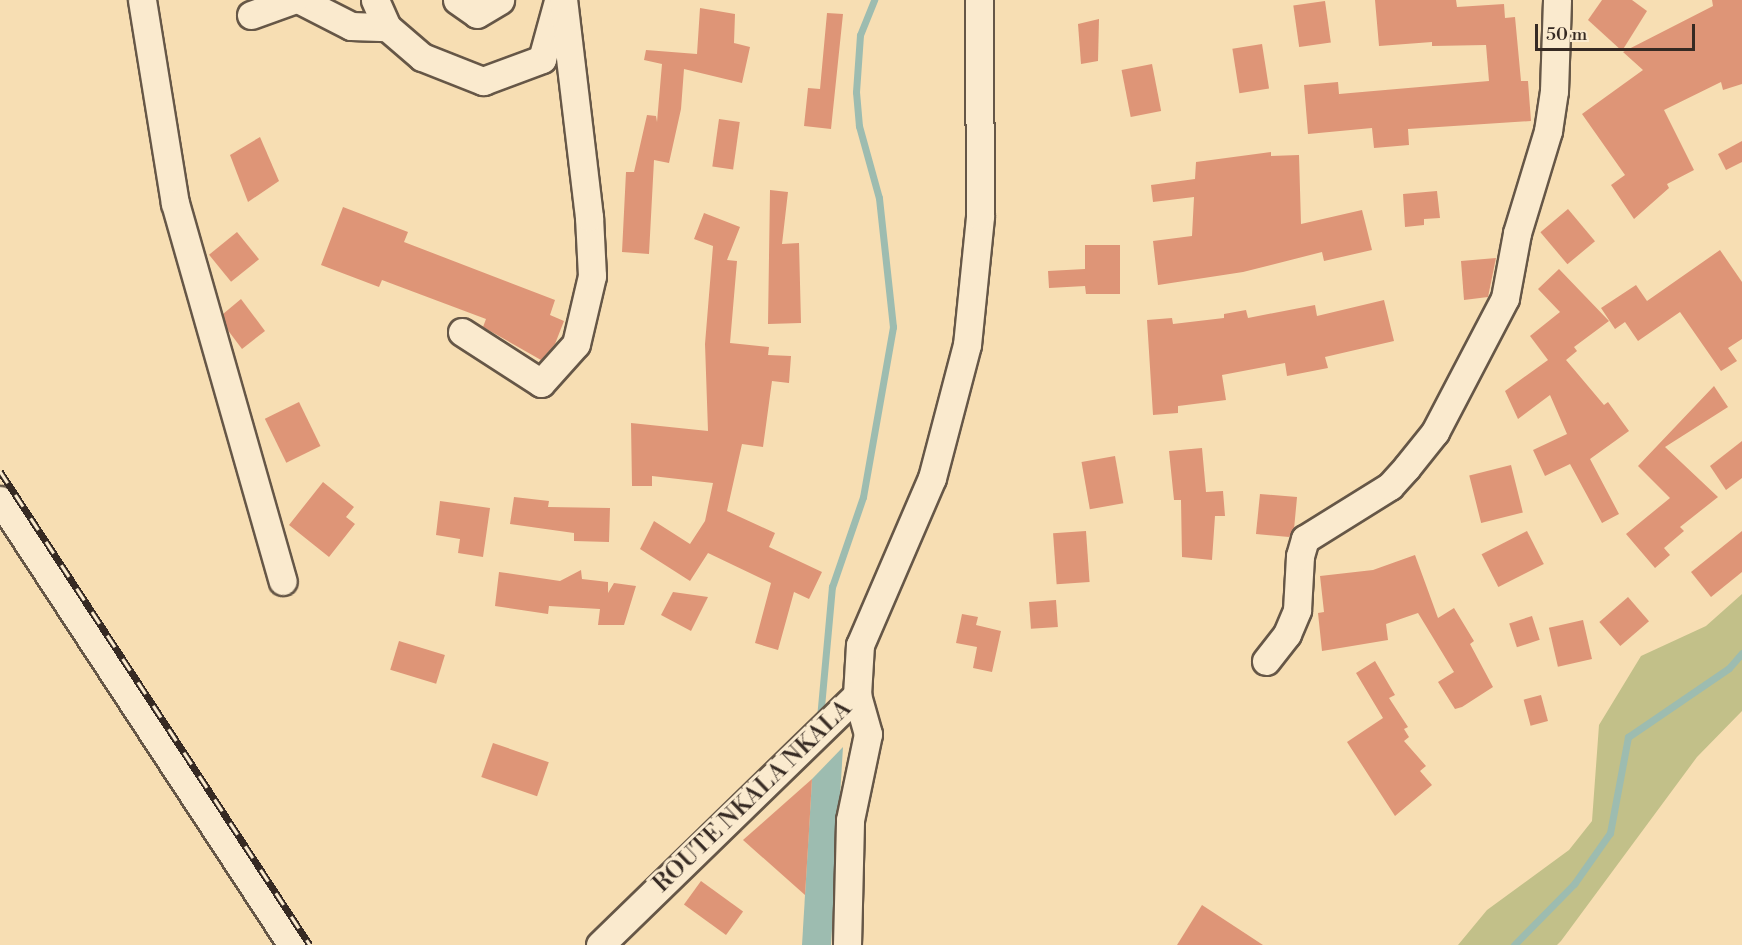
<!DOCTYPE html>
<style>
body{margin:0}
#map{position:relative;width:1742px;height:945px;overflow:hidden;background:#f7deb3;font-family:"Libre Bodoni",serif}
div>[style]{position:absolute}
[style*='--x']{left:calc(var(--x)*1px);top:calc(var(--y)*1px);width:calc(var(--w)*1px);rotate:calc(var(--a)*1deg)}
.green>*{inset:0;background:#c2c089}
.water>*{inset:0;background:#9dbcb0}
.stream>*{height:7px;margin:-3.5px;padding:0 3.5px;transform-origin:3.5px;border-radius:3.5px;background:#9dbcb0}
.building>*{inset:0;background:#de9577;transform-origin:0 0}
.roads{filter:drop-shadow(2px 0 #665747) drop-shadow(-2px 0 #665747) drop-shadow(0 2px #665747) drop-shadow(0 -2px #665747)}
.minor>*{height:27px;margin:-13.5px;padding:0 13.5px;transform-origin:13.5px;border-radius:13.5px;background:#faeace}
.rail>*{height:7px;margin-top:-3.5px;transform-origin:0;background:repeating-linear-gradient(90deg,#faeace 0 14px,#362a23 0 28px);box-sizing:border-box;border-block:2px solid #362a23}
span{translate:-50% -50%;white-space:nowrap;text-align:center;line-height:1.15;-webkit-text-stroke:6px #faeace;paint-order:stroke}
.street-label{font-size:24px;color:#362a23}
.scale{position:absolute;left:1535px;top:24px;width:160px;height:27px;box-sizing:border-box;border:3px solid #362a23;border-top:0;padding-left:8px;font-size:18px;line-height:21px;white-space:nowrap;color:#362a23;-webkit-text-stroke:4px #faeace;paint-order:stroke}
</style>
<div id="map">
<div class="green">
<i style="clip-path:polygon(1742px 594px,1742px 711px,1697px 757px,1561px 941px,1557px 945px,1458px 945px,1487px 910px,1569px 850px,1592px 821px,1599px 725px,1641px 656px,1706px 626px)"></i>
</div>
<div class="water">
<i style="clip-path:polygon(843px 747px,831px 945px,802px 945px,812px 779px)"></i>
</div>
<div class="stream">
<i style="--x:820;--y:718;--w:132;--a:-84.8"></i>
<i style="--x:832;--y:587;--w:95;--a:-71"></i>
<i style="--x:863;--y:497;--w:173;--a:-80"></i>
<i style="--x:893;--y:327;--w:130;--a:-96.2"></i>
<i style="--x:879;--y:198;--w:75;--a:-105.5"></i>
<i style="--x:859;--y:126;--w:34;--a:-95"></i>
<i style="--x:856;--y:92;--w:57;--a:-86"></i>
<i style="--x:860;--y:35;--w:38;--a:-68"></i>
<i style="--x:1514;--y:945;--w:86;--a:-45.5"></i>
<i style="--x:1574;--y:884;--w:62;--a:-54.8"></i>
<i style="--x:1610;--y:833;--w:98;--a:-79.4"></i>
<i style="--x:1628;--y:737;--w:122;--a:-34.3"></i>
<i style="--x:1729;--y:668;--w:20;--a:-49"></i>
</div>
<div class="building">
<i style="clip-path:polygon(1375px 0,1456px 0,1457px 7px,1504px 4px,1505px 18px,1515px 17px,1521px 81px,1528px 81px,1531px 121px,1408px 129px,1409px 145px,1374px 148px,1372px 128px,1308px 134px,1304px 85px,1338px 82px,1339px 94px,1489px 81px,1486px 45px,1432px 46px,1432px 42px,1379px 46px)"></i>
<i style="clip-path:polygon(1602px 0,1632px 0,1647px 11px,1622px 51px,1588px 20px)"></i>
<i style="clip-path:polygon(1712px 0,1742px 0,1742px 84px,1723px 90px,1721px 82px,1664px 110px,1694px 170px,1667px 184px,1669px 188px,1634px 219px,1611px 185px,1625px 175px,1582px 114px,1643px 70px,1623px 52px,1713px 6px)"></i>
<i style="left:1325px;top:1px;width:42px;height:32px;rotate:82deg"></i>
<i style="clip-path:polygon(700px 8px,735px 14px,734px 43px,750px 47px,742px 83px,684px 69px,681px 109px,669px 163px,654px 160px,649px 254px,622px 252px,626px 172px,634px 172px,647px 115px,656px 116px,657px 122px,662px 64px,644px 60px,646px 50px,697px 54px)"></i>
<i style="clip-path:polygon(827px 13px,843px 14px,831px 129px,804px 126px,808px 88px,820px 89px)"></i>
<i style="clip-path:polygon(1099px 19px,1098px 61px,1081px 64px,1078px 24px)"></i>
<i style="left:1262px;top:44px;width:45px;height:30px;rotate:81deg"></i>
<i style="left:1152px;top:64px;width:48px;height:31px;rotate:79deg"></i>
<i style="left:719px;top:119px;width:21px;height:48px;rotate:8deg"></i>
<i style="clip-path:polygon(260px 137px,279px 181px,248px 202px,230px 155px)"></i>
<i style="clip-path:polygon(1742px 141px,1742px 162px,1726px 170px,1718px 154px)"></i>
<i style="clip-path:polygon(1271px 152px,1271px 156px,1299px 155px,1301px 224px,1362px 210px,1372px 250px,1324px 261px,1322px 252px,1243px 272px,1158px 285px,1153px 241px,1192px 236px,1194px 197px,1153px 202px,1151px 185px,1195px 179px,1196px 162px)"></i>
<i style="clip-path:polygon(770px 190px,788px 192px,782px 244px,799px 243px,801px 323px,768px 324px)"></i>
<i style="clip-path:polygon(1437px 191px,1440px 218px,1424px 219px,1424px 225px,1405px 227px,1403px 194px)"></i>
<i style="clip-path:polygon(343px 207px,408px 232px,404px 242px,555px 300px,550px 315px,564px 321px,555px 344px,541px 360px,483px 327px,486px 319px,382px 280px,379px 287px,321px 265px)"></i>
<i style="left:1568px;top:209px;width:42px;height:36px;rotate:50deg"></i>
<i style="clip-path:polygon(704px 213px,740px 227px,727px 260px,737px 261px,730px 343px,769px 347px,768px 355px,791px 356px,789px 383px,772px 381px,763px 447px,742px 444px,727px 511px,775px 533px,769px 547px,822px 572px,809px 599px,794px 592px,778px 650px,755px 643px,771px 583px,708px 553px,690px 581px,640px 549px,654px 521px,690px 544px,705px 521px,713px 483px,652px 476px,652px 486px,632px 486px,631px 423px,708px 431px,705px 344px,713px 246px,694px 239px)"></i>
<i style="left:237px;top:232px;width:35px;height:36px;rotate:51deg"></i>
<i style="clip-path:polygon(1085px 245px,1120px 245px,1120px 294px,1086px 294px,1085px 286px,1049px 288px,1048px 271px,1085px 269px)"></i>
<i style="clip-path:polygon(1720px 250px,1742px 282px,1742px 339px,1728px 348px,1737px 361px,1721px 371px,1680px 312px,1638px 341px,1625px 322px,1615px 329px,1601px 308px,1636px 285px,1647px 301px)"></i>
<i style="clip-path:polygon(1496px 258px,1488px 297px,1464px 300px,1461px 261px)"></i>
<i style="clip-path:polygon(1559px 269px,1609px 321px,1574px 347px,1577px 351px,1566px 360px,1604px 405px,1608px 402px,1629px 431px,1590px 459px,1619px 514px,1602px 523px,1570px 464px,1545px 476px,1533px 450px,1567px 434px,1550px 395px,1518px 419px,1505px 391px,1548px 360px,1530px 336px,1560px 312px,1538px 289px)"></i>
<i style="clip-path:polygon(241px 299px,265px 331px,242px 349px,227px 329px,223px 314px)"></i>
<i style="clip-path:polygon(1384px 300px,1394px 341px,1325px 357px,1328px 368px,1287px 376px,1285px 363px,1222px 375px,1226px 400px,1178px 406px,1178px 413px,1153px 415px,1147px 320px,1172px 318px,1173px 324px,1224px 318px,1224px 314px,1246px 310px,1248px 318px,1315px 305px,1317px 316px)"></i>
<i style="clip-path:polygon(1714px 386px,1728px 407px,1665px 447px,1718px 497px,1680px 527px,1684px 531px,1664px 548px,1670px 555px,1655px 568px,1626px 534px,1670px 498px,1638px 466px)"></i>
<i style="left:299px;top:402px;width:49px;height:38px;rotate:64deg"></i>
<i style="clip-path:polygon(1742px 441px,1742px 478px,1726px 490px,1710px 466px)"></i>
<i style="clip-path:polygon(1202px 448px,1206px 492px,1223px 491px,1225px 516px,1215px 516px,1212px 560px,1182px 557px,1181px 500px,1174px 500px,1169px 451px)"></i>
<i style="left:1115px;top:456px;width:48px;height:34px;rotate:80deg"></i>
<i style="left:1511px;top:465px;width:49px;height:43px;rotate:76deg"></i>
<i style="clip-path:polygon(323px 482px,354px 507px,346px 517px,355px 524px,329px 557px,289px 525px)"></i>
<i style="clip-path:polygon(1260px 494px,1297px 497px,1294px 529px,1289px 537px,1256px 534px)"></i>
<i style="clip-path:polygon(514px 497px,549px 501px,548px 507px,610px 508px,609px 542px,574px 541px,574px 533px,510px 524px)"></i>
<i style="clip-path:polygon(440px 501px,490px 508px,483px 557px,458px 553px,460px 539px,436px 535px)"></i>
<i style="left:1086px;top:531px;width:51px;height:33px;rotate:86deg"></i>
<i style="left:1527px;top:531px;width:37px;height:51px;rotate:63deg"></i>
<i style="clip-path:polygon(1742px 531px,1742px 572px,1711px 597px,1691px 572px)"></i>
<i style="clip-path:polygon(1415px 555px,1438px 618px,1454px 608px,1474px 641px,1470px 644px,1493px 687px,1462px 707px,1455px 709px,1438px 682px,1454px 672px,1418px 613px,1386px 624px,1388px 640px,1322px 651px,1318px 613px,1324px 612px,1320px 576px,1373px 570px)"></i>
<i style="clip-path:polygon(581px 570px,582px 579px,608px 582px,608px 593px,614px 583px,636px 586px,624px 625px,598px 625px,600px 609px,549px 606px,548px 614px,495px 606px,499px 572px,560px 581px)"></i>
<i style="clip-path:polygon(673px 592px,708px 597px,691px 631px,661px 615px)"></i>
<i style="left:1628px;top:597px;width:32px;height:38px;rotate:49deg"></i>
<i style="left:1056px;top:600px;width:27px;height:27px;rotate:86deg"></i>
<i style="clip-path:polygon(962px 614px,978px 617px,976px 625px,1001px 631px,992px 672px,973px 668px,977px 647px,956px 643px)"></i>
<i style="left:1532px;top:616px;width:25px;height:24px;rotate:72deg"></i>
<i style="left:1583px;top:620px;width:40px;height:35px;rotate:77deg"></i>
<i style="left:399px;top:641px;width:48px;height:30px;rotate:17deg"></i>
<i style="clip-path:polygon(1375px 661px,1395px 695px,1389px 698px,1408px 727px,1404px 729px,1409px 737px,1404px 741px,1426px 766px,1420px 771px,1432px 785px,1395px 816px,1347px 742px,1383px 718px,1356px 673px)"></i>
<i style="left:1541px;top:695px;width:27px;height:18px;rotate:75deg"></i>
<i style="left:493px;top:743px;width:59px;height:36px;rotate:19deg"></i>
<i style="clip-path:polygon(812px 779px,809px 831px,805px 895px,743px 840px)"></i>
<i style="left:701px;top:881px;width:52px;height:29px;rotate:36deg"></i>
<i style="clip-path:polygon(1202px 905px,1263px 945px,1177px 945px)"></i>
</div>
<div class="roads">
<div class="minor">
<i style="--x:142;--y:0;--w:206;--a:80.8"></i>
<i style="--x:175;--y:203;--w:393;--a:74.1"></i>
<i style="--x:300;--y:0;--w:57;--a:27"></i>
<i style="--x:351;--y:26;--w:36;--a:2"></i>
<i style="--x:375;--y:0;--w:30;--a:66"></i>
<i style="--x:387;--y:27;--w:46;--a:40.6"></i>
<i style="--x:422;--y:57;--w:66;--a:21.5"></i>
<i style="--x:483;--y:81;--w:63;--a:-20.4"></i>
<i style="--x:542;--y:59;--w:60;--a:-74.6"></i>
<i style="--x:457;--y:0;--w:24;--a:35"></i>
<i style="--x:477;--y:14;--w:27;--a:-31"></i>
<i style="--x:251;--y:15;--w:45;--a:-19.7"></i>
<i style="--x:462;--y:332;--w:94;--a:32.8"></i>
<i style="--x:541;--y:383;--w:52;--a:-48.1"></i>
<i style="--x:576;--y:344;--w:70;--a:-76.8"></i>
<i style="--x:592;--y:276;--w:59;--a:-92.9"></i>
<i style="--x:589;--y:217;--w:219;--a:-96.8"></i>
<i style="--x:0;--y:500;--w:532;--a:56.73"></i>
<i style="--x:1266;--y:661;--w:34;--a:-52"></i>
<i style="--x:1287;--y:634;--w:26;--a:-67"></i>
<i style="--x:1297;--y:610;--w:54;--a:-86.8"></i>
<i style="--x:1300;--y:556;--w:18;--a:-74"></i>
<i style="--x:1305;--y:539;--w:100;--a:-31.9"></i>
<i style="--x:1390;--y:486;--w:25;--a:-48"></i>
<i style="--x:1407;--y:467;--w:45;--a:-51.3"></i>
<i style="--x:1435;--y:432;--w:151;--a:-62.4"></i>
<i style="--x:1505;--y:298;--w:66;--a:-79.5"></i>
<i style="--x:1517;--y:233;--w:107;--a:-73.1"></i>
<i style="--x:1548;--y:131;--w:40;--a:-81.5"></i>
<i style="--x:1554;--y:91;--w:91;--a:-88.1"></i>
<i style="--x:600;--y:945;--w:359;--a:-44.2"></i>
<i style="--x:857;--y:695;--w:50;--a:-86.6"></i>
<i style="--x:860;--y:645;--w:182;--a:-66.7"></i>
<i style="--x:932;--y:478;--w:138;--a:-75.3"></i>
<i style="--x:967;--y:345;--w:130;--a:-84.2"></i>
<i style="--x:980;--y:216;--w:216;--a:-90.3"></i>
<i style="--x:847;--y:945;--w:125;--a:-88.6"></i>
<i style="--x:850;--y:820;--w:88;--a:-78.2"></i>
<i style="--x:868;--y:734;--w:41;--a:-105.8"></i>
</div>
</div>
<div class="rail">
<i style="--x:0;--y:471;--w:566;--a:56.81"></i>
</div>
<div class="street-label">
<span style="left:753px;top:797px;rotate:-44deg">ROUTE NKALA NKALA</span>
</div>
<div class="scale">50 m</div>
</div>
